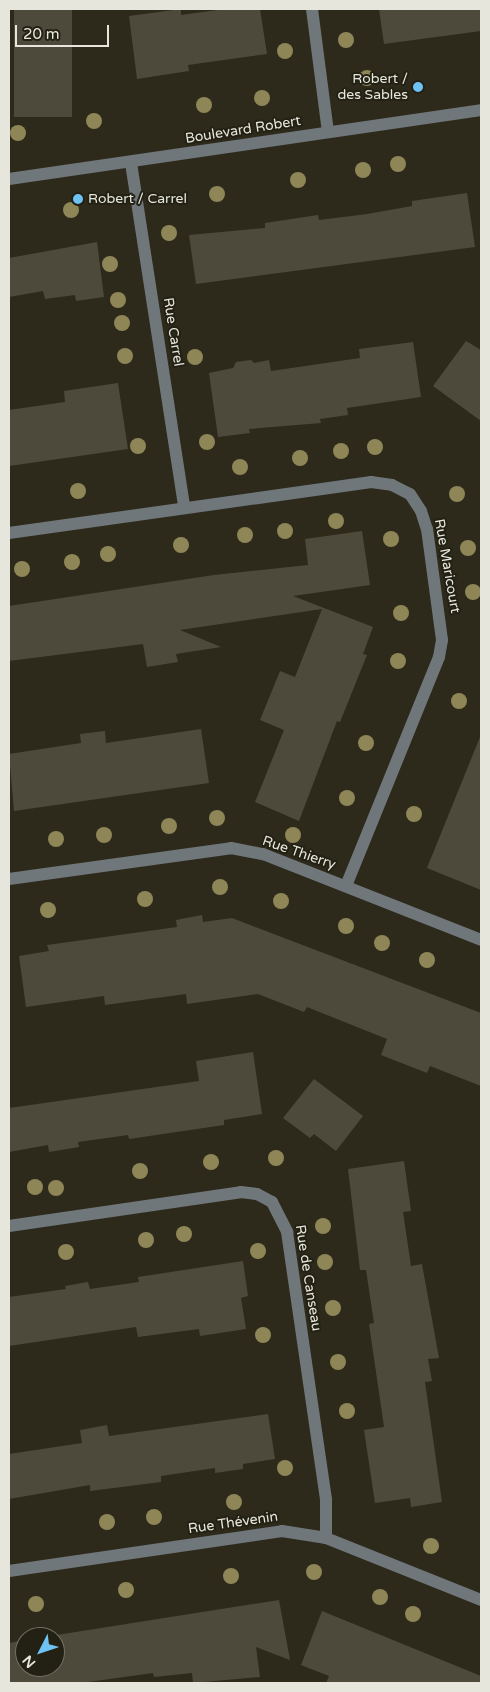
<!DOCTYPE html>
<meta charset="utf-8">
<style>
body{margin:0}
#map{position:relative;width:490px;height:1692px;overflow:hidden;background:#2d2a1c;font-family:"Varela Round",sans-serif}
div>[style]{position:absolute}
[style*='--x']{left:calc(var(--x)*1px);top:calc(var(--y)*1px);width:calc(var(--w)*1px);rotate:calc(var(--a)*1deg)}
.building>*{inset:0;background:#4d4a3b;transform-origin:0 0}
.minor>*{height:12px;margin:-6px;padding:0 6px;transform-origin:6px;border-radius:6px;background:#70777b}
.trees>*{width:16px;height:16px;margin:-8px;border-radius:50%;background:#8e8657}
.dots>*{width:14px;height:14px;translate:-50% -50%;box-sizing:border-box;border:2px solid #232113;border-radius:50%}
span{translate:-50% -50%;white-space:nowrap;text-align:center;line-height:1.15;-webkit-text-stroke:4px #232113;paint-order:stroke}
.poi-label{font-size:14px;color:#e7e6dd}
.right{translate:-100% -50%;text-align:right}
.left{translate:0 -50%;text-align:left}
.street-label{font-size:14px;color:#e7e6dd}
.frame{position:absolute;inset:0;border:10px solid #e7e6dd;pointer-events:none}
.north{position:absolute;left:15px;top:1627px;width:50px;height:50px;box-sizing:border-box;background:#232113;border:1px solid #717064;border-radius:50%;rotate:229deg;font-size:14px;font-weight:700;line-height:20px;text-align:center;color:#e7e6dd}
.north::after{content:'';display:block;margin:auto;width:18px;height:22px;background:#6fc2f4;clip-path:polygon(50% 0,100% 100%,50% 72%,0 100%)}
.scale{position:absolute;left:15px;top:25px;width:94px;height:22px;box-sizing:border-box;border:2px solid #e7e6dd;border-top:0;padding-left:6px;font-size:15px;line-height:18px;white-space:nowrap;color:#e7e6dd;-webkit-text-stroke:4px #232113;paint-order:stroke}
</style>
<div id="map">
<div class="building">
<i style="left:14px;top:9px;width:58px;height:108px"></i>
<i style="clip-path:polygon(181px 9px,181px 15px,225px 9px,260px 9px,267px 54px,188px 65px,189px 71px,137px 79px,129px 16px)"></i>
<i style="clip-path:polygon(379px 9px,481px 9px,481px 31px,384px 44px)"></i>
<i style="clip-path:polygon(467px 193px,475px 247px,196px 284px,189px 235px,265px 228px,265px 223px,318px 215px,319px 220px,367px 214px,412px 206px,412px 201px)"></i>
<i style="clip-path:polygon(97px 242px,104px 297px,76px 301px,75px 295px,45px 299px,43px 291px,9px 297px,9px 258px)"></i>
<i style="clip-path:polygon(466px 341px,481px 350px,481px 421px,433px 386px)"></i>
<i style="clip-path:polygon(413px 342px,421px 397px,347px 408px,348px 415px,320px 419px,321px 423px,249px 429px,250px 433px,218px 437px,209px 373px,233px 368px,236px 362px,251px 360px,254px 363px,269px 360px,271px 371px,360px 358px,359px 349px)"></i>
<i style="clip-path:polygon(118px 383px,128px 449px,9px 466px,9px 410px,65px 402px,64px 391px)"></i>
<i style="clip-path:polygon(362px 531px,370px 585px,293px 596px,373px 627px,363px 654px,367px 655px,340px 722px,337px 721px,299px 821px,255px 802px,284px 730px,260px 720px,280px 671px,295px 677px,322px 609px,180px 630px,221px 647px,176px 654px,178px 662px,147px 667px,143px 644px,9px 661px,9px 606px,214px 575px,308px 565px,305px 539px)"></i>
<i style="clip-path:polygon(201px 729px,209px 783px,14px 811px,9px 754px,81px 743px,80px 734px,105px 731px,106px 743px)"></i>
<i style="clip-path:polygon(480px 737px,481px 738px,481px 890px,427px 868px)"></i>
<i style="clip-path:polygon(202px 915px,203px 922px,232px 918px,481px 1013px,481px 1086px,430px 1066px,427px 1073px,381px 1055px,387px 1039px,307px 1007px,304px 1012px,258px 994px,187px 1004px,186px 994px,105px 1005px,104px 996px,26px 1007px,19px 956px,49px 951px,47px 945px,177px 927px,176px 920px)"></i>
<i style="clip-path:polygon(253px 1052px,262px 1114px,224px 1120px,224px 1125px,129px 1139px,128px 1135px,78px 1142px,79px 1147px,49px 1152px,48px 1145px,9px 1152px,9px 1108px,199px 1081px,196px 1061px)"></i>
<i style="clip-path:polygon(314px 1079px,363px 1116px,336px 1151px,314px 1134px,310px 1138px,283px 1118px)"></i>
<i style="clip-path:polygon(404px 1161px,411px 1211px,403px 1212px,411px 1266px,422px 1264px,439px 1358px,428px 1359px,432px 1381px,425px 1382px,442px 1502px,411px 1507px,410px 1498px,375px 1503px,364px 1430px,384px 1427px,369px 1324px,374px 1323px,366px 1270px,360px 1270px,348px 1169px)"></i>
<i style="clip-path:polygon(243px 1261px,248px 1296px,241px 1298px,246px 1329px,200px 1336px,199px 1329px,138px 1337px,136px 1327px,9px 1346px,9px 1297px,66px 1289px,65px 1286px,88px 1282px,90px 1289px,139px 1282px,138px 1277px)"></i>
<i style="clip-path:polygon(268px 1414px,275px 1459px,243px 1464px,243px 1469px,215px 1473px,215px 1468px,161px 1476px,161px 1482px,90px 1491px,90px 1485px,9px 1499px,9px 1454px,82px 1443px,80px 1430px,107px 1425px,109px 1436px)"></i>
<i style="clip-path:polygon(279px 1600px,290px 1660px,256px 1647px,260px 1677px,193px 1683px,192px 1673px,154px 1677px,153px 1673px,81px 1683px,9px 1683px,9px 1643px,25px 1640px,25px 1667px,55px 1667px,55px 1637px,44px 1637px)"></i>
<i style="clip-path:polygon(322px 1611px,481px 1676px,481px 1683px,326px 1683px,329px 1676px,301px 1665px)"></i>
</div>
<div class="minor">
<i style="--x:312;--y:9;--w:124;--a:82.6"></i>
<i style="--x:131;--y:163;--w:348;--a:81.2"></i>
<i style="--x:9;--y:179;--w:477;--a:-8.3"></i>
<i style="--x:9;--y:533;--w:366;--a:-8"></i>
<i style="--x:371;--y:482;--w:21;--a:8"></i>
<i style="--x:392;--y:485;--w:20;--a:27"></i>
<i style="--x:410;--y:494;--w:20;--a:57"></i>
<i style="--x:421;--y:511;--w:19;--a:72"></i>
<i style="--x:427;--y:529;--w:112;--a:82.3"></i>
<i style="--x:442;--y:640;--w:17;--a:100"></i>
<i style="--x:439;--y:657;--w:247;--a:112.1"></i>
<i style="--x:9;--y:879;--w:224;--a:-7.9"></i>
<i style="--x:231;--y:848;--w:33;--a:11"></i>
<i style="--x:263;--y:854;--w:234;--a:21.5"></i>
<i style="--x:9;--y:1226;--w:234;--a:-8.3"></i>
<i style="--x:241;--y:1192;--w:16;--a:7"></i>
<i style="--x:257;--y:1194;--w:17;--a:28"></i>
<i style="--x:272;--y:1202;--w:34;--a:63"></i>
<i style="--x:287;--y:1232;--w:271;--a:81.7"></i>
<i style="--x:326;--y:1500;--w:38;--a:90"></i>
<i style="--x:9;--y:1571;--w:276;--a:-8.3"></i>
<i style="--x:282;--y:1531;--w:45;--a:9"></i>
<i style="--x:326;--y:1538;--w:167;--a:21.8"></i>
</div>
<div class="trees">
<i style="left:346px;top:40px"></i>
<i style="left:285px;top:51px"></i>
<i style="left:367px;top:78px"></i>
<i style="left:262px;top:98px"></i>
<i style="left:204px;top:105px"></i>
<i style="left:94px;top:121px"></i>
<i style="left:18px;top:133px"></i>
<i style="left:398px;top:164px"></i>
<i style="left:363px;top:170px"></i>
<i style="left:298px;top:180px"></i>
<i style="left:217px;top:194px"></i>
<i style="left:71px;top:210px"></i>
<i style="left:169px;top:233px"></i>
<i style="left:110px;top:264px"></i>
<i style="left:118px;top:300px"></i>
<i style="left:122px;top:323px"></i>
<i style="left:125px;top:356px"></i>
<i style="left:195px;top:357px"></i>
<i style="left:207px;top:442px"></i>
<i style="left:138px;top:446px"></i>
<i style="left:375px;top:447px"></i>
<i style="left:341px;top:451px"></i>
<i style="left:300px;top:458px"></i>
<i style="left:240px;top:467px"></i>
<i style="left:78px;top:491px"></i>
<i style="left:457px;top:494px"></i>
<i style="left:336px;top:521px"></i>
<i style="left:285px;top:531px"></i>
<i style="left:245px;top:535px"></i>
<i style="left:391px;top:539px"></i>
<i style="left:181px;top:545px"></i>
<i style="left:468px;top:548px"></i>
<i style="left:108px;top:554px"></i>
<i style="left:72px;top:562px"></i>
<i style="left:22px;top:569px"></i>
<i style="left:473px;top:592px"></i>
<i style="left:401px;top:613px"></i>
<i style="left:398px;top:661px"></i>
<i style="left:459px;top:701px"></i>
<i style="left:366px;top:743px"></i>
<i style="left:347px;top:798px"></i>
<i style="left:414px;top:814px"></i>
<i style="left:217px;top:818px"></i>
<i style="left:169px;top:826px"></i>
<i style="left:104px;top:835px"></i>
<i style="left:293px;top:835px"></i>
<i style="left:56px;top:839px"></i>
<i style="left:220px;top:887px"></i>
<i style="left:145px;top:899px"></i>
<i style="left:281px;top:901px"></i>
<i style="left:48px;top:910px"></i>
<i style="left:346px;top:926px"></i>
<i style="left:382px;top:943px"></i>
<i style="left:427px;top:960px"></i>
<i style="left:276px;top:1158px"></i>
<i style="left:211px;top:1162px"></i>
<i style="left:140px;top:1171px"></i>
<i style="left:35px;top:1187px"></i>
<i style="left:56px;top:1188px"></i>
<i style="left:323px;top:1226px"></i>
<i style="left:184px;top:1234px"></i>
<i style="left:146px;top:1240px"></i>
<i style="left:258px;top:1251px"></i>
<i style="left:66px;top:1252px"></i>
<i style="left:325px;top:1262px"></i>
<i style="left:333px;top:1308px"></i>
<i style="left:263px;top:1335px"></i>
<i style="left:338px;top:1362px"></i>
<i style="left:347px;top:1411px"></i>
<i style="left:285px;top:1468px"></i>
<i style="left:234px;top:1502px"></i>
<i style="left:154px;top:1517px"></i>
<i style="left:107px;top:1522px"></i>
<i style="left:431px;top:1546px"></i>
<i style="left:314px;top:1572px"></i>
<i style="left:231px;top:1576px"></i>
<i style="left:126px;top:1590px"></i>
<i style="left:380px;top:1597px"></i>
<i style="left:36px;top:1604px"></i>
<i style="left:413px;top:1614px"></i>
</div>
<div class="dots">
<i style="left:418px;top:87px;background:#6fc2f4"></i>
<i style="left:78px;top:199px;background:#6fc2f4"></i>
</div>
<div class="poi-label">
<span class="right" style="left:408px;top:87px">Robert /<br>des Sables</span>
<span class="left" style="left:88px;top:199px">Robert / Carrel</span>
</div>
<div class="street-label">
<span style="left:243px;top:130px;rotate:-9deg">Boulevard Robert</span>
<span style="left:173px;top:332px;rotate:81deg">Rue Carrel</span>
<span style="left:447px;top:566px;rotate:80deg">Rue Maricourt</span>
<span style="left:299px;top:853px;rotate:19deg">Rue Thierry</span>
<span style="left:308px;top:1278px;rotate:81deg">Rue de Canseau</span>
<span style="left:233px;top:1523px;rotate:-8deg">Rue Thévenin</span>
</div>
<div class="frame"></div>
<div class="north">N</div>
<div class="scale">20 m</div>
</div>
